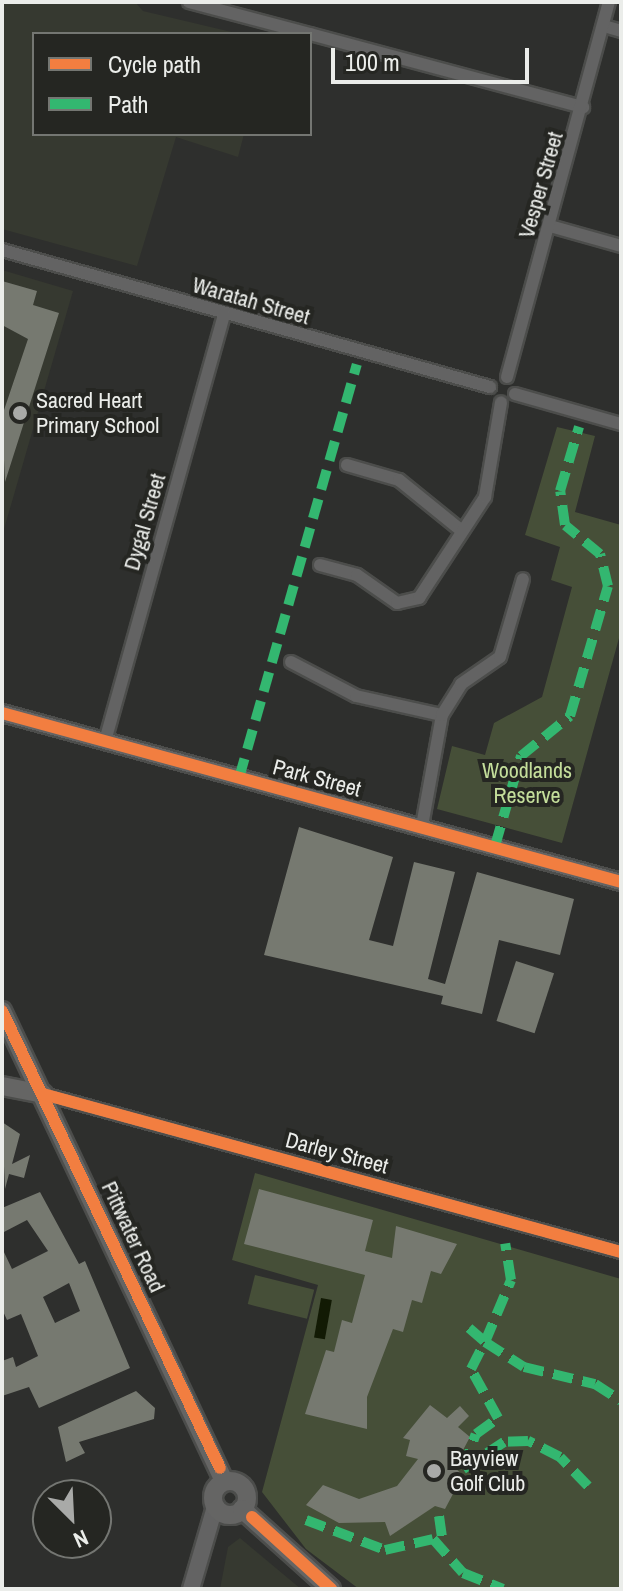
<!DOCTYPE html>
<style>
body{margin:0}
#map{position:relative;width:623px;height:1591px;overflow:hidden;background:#2e2f2d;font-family:"Archivo Narrow",sans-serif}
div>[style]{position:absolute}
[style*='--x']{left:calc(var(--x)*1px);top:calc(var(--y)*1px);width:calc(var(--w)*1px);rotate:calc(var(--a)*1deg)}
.built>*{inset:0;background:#363930}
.green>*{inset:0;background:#464f38;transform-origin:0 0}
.water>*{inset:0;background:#121a04;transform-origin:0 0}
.building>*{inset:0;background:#767970;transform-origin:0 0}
.roads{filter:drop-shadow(2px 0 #4c4d4b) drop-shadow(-2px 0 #4c4d4b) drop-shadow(0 2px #4c4d4b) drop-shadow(0 -2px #4c4d4b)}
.minor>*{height:12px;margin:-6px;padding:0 6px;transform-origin:6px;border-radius:6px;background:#636363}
.tertiary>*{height:16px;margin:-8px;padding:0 8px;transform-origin:8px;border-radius:8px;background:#636363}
.secondary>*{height:18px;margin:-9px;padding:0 9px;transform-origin:9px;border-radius:9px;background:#656564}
.secondary>.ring{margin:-9px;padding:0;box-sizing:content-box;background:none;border:18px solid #656564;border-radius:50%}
.quiet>*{height:10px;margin-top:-5px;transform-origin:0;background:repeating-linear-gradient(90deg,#33b770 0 20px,transparent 0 30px)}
.cycleway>*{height:12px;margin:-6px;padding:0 6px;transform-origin:6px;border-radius:6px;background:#f27e40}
.dots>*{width:22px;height:22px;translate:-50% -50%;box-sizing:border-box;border:4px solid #252622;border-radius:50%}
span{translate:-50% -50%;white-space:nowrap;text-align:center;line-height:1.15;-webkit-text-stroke:8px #252622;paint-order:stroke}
.street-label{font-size:22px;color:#ebedea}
.poi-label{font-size:22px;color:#ebedea}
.left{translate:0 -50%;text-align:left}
.park-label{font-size:22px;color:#c4de9b}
.frame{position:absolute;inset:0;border:4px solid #ebedea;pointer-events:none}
.legend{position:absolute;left:32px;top:32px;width:280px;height:104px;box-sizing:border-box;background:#252622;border:2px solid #747672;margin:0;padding:10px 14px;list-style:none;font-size:24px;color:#ebedea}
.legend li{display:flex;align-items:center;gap:16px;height:40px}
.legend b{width:40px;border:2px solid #747672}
.north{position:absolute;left:32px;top:1479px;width:80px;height:80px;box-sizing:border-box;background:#252622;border:2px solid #747672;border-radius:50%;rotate:156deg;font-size:22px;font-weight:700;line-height:32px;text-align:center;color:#ebedea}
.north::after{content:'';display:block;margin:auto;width:28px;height:36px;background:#a9aaa8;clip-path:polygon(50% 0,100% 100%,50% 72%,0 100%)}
.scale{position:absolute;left:331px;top:48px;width:198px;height:36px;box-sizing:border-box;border:4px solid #ebedea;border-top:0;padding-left:10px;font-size:24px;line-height:28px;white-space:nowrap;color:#ebedea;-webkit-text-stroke:6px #252622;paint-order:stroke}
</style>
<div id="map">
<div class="built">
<i style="clip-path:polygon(2px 2px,135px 2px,143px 11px,240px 34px,34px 34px,34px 134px,244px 134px,238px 157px,176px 137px,137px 266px,2px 229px)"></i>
<i style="clip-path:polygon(2px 270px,73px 291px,2px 536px)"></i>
<i style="clip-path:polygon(240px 1538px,301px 1589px,220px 1589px,228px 1547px)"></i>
</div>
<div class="green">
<i style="clip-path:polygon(557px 427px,595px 436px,575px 512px,621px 525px,621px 631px,562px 843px,437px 809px,452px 746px,485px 755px,494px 723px,542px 697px,572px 587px,551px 580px,560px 547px,525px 535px)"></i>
<i style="clip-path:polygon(255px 1173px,621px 1279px,621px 1589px,359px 1589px,306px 1549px,262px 1492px,318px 1285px,232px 1260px)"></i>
<i style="left:255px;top:1275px;width:61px;height:30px;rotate:14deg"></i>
</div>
<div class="water">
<i style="left:321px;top:1298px;width:11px;height:40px;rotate:10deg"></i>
</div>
<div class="building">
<i style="clip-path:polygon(2px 281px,37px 291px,33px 305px,59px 313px,5px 482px,2px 416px,28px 339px,2px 325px)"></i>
<i style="clip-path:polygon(299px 827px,393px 857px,369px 940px,393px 946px,414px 862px,455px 872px,428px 979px,445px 984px,477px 872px,574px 899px,560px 955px,499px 940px,482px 1014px,441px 1004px,443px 996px,264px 955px)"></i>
<i style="left:516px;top:961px;width:40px;height:63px;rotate:18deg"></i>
<i style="clip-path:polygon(2px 1122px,20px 1134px,12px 1164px,30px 1155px,24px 1178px,9px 1174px,5px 1189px)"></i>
<i style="clip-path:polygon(259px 1189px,373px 1220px,365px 1251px,392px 1258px,396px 1226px,457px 1244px,441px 1274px,431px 1271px,422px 1303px,412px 1300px,403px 1332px,393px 1329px,367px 1397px,367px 1429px,305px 1414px,326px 1350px,334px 1352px,342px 1320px,352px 1323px,365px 1275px,244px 1244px)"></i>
<i style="clip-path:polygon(evenodd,40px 1192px,79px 1264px,85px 1261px,130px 1368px,39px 1408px,29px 1387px,2px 1396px,2px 1361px,13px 1357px,16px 1367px,38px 1356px,21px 1314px,7px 1320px,2px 1309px,2px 1248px,12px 1269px,48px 1251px,27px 1220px,2px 1233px,2px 1208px,40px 1192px,69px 1283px,80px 1311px,55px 1323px,43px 1297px,69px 1283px)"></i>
<i style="clip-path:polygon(136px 1391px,155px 1408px,154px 1419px,79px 1442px,85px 1453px,66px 1462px,58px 1427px)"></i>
<i style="clip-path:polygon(430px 1405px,447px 1418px,460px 1406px,469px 1416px,458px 1427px,470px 1437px,454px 1467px,463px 1475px,445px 1509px,435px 1506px,390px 1536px,385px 1522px,339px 1523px,306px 1505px,323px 1485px,359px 1499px,397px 1486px,418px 1459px,406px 1456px,410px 1440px,403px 1438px)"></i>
</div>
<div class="roads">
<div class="minor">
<i style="--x:189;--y:2;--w:125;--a:14.8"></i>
<i style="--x:604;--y:26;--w:18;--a:16"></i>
<i style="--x:310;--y:34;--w:283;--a:15"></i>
<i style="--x:550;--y:226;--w:74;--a:15.7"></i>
<i style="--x:2;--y:250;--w:507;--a:15.68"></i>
<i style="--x:507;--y:377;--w:389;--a:-74.8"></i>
<i style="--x:515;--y:394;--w:110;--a:15.8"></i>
<i style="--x:347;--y:465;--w:54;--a:16.1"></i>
<i style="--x:399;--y:480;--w:81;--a:39"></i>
<i style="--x:320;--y:565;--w:38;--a:15"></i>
<i style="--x:357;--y:575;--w:49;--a:35"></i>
<i style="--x:397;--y:603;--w:23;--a:-13"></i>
<i style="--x:419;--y:598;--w:121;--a:-56.8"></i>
<i style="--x:485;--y:497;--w:96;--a:-80.4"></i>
<i style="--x:291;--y:662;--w:73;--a:27.6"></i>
<i style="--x:356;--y:696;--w:88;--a:12.5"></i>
<i style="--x:105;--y:741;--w:443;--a:-74.4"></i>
<i style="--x:422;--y:826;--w:113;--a:-79.8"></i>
<i style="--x:442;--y:715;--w:36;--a:-58"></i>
<i style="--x:461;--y:684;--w:47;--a:-34.7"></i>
<i style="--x:500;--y:657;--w:81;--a:-73.6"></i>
<i style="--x:43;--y:1094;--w:599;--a:15.29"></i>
</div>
<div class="tertiary">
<i style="--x:2;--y:713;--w:642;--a:15.27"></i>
<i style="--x:191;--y:1589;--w:85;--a:-73.7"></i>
</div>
<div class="secondary">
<i style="--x:2;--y:1011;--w:520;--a:64.72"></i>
<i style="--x:2;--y:1086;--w:42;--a:11"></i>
<i class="ring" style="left:213px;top:1481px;width:16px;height:16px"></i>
<i style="--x:242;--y:1509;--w:120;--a:42"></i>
</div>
</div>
<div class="quiet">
<i style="--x:239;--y:778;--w:430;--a:-74.1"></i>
<i style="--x:495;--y:846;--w:94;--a:-73.9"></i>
<i style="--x:521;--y:756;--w:63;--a:-39.2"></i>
<i style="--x:570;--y:716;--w:135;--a:-73.7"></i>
<i style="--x:608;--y:586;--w:33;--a:-104"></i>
<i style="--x:600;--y:554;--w:45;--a:-140.4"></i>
<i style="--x:565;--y:525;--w:34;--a:-98"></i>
<i style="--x:560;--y:491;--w:67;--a:-73.5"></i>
<i style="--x:469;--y:1328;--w:21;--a:41"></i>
<i style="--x:485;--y:1342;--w:67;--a:-67.2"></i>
<i style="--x:511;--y:1280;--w:37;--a:-99"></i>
<i style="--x:588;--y:1486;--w:40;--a:-134"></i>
<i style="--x:560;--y:1457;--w:36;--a:-153"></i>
<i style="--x:528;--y:1441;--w:24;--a:178"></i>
<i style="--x:504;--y:1442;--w:49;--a:146.6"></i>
<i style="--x:463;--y:1469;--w:37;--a:-70"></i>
<i style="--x:476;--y:1434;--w:27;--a:-36"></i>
<i style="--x:498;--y:1418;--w:56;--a:-118.9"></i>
<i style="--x:471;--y:1369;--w:30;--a:-63"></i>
<i style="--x:485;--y:1342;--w:46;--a:32.7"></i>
<i style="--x:524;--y:1367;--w:73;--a:13.5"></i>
<i style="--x:595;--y:1384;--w:31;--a:33"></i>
<i style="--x:439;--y:1516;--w:29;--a:82"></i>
<i style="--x:306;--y:1520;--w:85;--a:20.8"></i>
<i style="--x:385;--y:1550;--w:49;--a:-12.9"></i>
<i style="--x:433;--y:1539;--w:45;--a:48.6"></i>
<i style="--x:463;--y:1573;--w:43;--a:21.8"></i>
</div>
<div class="cycleway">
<i style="--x:2;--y:713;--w:642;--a:15.27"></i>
<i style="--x:2;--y:1011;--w:506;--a:64.5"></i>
<i style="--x:43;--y:1094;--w:599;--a:15.29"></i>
<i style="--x:252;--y:1517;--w:107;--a:42.3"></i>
</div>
<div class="dots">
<i style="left:20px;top:413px;background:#a9aaa8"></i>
<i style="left:434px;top:1471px;background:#a9aaa8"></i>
</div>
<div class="street-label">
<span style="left:541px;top:185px;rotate:-74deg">Vesper Street</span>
<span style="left:251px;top:301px;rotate:16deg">Waratah Street</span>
<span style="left:145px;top:522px;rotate:-74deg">Dygal Street</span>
<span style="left:317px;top:778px;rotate:15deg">Park Street</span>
<span style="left:337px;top:1153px;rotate:15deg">Darley Street</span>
<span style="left:133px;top:1237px;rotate:65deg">Pittwater Road</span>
</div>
<div class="poi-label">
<span class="left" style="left:36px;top:413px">Sacred Heart<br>Primary School</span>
<span class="left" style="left:450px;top:1471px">Bayview<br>Golf Club</span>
</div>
<div class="park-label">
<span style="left:527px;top:783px">Woodlands<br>Reserve</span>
</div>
<div class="frame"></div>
<ul class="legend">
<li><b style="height:10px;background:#f27e40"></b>Cycle path</li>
<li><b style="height:10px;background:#33b770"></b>Path</li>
</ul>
<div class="north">N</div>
<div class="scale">100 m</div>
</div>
